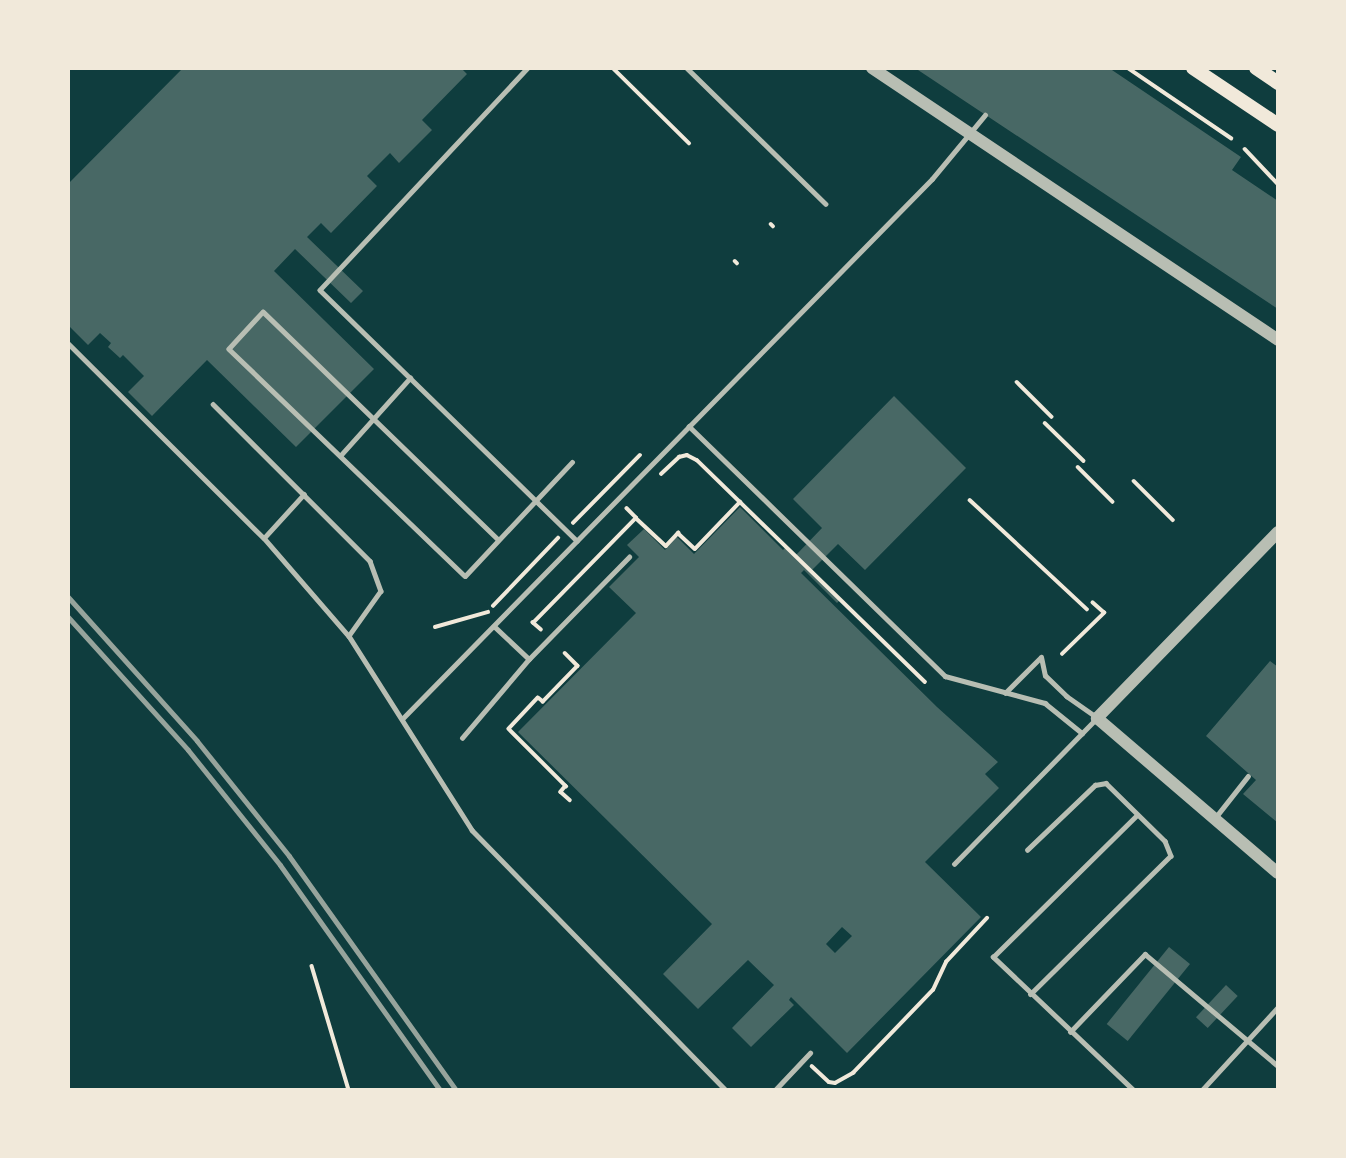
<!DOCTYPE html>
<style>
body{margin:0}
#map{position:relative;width:1346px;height:1158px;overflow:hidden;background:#0f3d3e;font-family:Signika,sans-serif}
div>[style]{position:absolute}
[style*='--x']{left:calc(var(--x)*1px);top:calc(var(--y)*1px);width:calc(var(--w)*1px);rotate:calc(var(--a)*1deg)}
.building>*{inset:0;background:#486865;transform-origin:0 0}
.path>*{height:3.5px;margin:-1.75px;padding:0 1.75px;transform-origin:1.75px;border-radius:1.75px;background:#f1e9da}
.service>*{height:4.5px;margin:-2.25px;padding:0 2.25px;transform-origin:2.25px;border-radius:2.25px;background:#b8beb3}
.tertiary>*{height:12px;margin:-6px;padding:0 6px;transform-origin:6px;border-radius:6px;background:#b8beb3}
.primary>*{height:14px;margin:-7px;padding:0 7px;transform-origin:7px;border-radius:7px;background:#f1e9da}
.rail>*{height:5px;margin:-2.5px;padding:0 2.5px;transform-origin:2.5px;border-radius:2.5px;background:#97a49c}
span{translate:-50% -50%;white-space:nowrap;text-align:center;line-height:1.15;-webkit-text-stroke:5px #f1e9da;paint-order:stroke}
.frame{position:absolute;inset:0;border:70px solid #f1e9da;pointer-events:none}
</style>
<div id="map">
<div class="building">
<i style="clip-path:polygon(183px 68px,461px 68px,467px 74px,422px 120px,432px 130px,399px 163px,390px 153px,367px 176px,377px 186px,331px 233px,321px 223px,307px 237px,363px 291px,351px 303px,295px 249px,274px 271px,374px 369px,296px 447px,207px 360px,152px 416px,128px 392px,144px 376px,123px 355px,120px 358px,108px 347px,111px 343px,100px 333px,88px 345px,68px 325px,68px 184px)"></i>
<i style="clip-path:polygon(915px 68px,1109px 68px,1241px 157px,1232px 170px,1278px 201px,1278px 309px)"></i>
<i style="clip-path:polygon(evenodd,894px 396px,966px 468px,865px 570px,838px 544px,812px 570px,841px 599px,837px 603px,804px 570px,801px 573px,937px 707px,998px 762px,985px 774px,999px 788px,925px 862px,981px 917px,847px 1053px,791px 997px,789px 1000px,794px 1005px,751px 1047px,732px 1028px,774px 985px,748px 960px,698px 1009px,663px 974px,712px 924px,518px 732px,636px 613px,609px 587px,639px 557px,627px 545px,644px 529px,665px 550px,677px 537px,694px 554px,740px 507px,783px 550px,787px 546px,796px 555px,822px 528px,793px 499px,894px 396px,842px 927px,852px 936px,835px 953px,826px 944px,842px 927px)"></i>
<i style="clip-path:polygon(1270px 661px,1278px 667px,1278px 823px,1243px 794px,1256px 780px,1206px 736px)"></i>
<i style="left:1169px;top:947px;width:27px;height:99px;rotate:39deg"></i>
<i style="left:1226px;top:985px;width:16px;height:44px;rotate:43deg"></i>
</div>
<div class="path">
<i style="--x:613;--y:68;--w:107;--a:44.6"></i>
<i style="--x:1128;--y:68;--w:125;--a:34.2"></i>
<i style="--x:1245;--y:149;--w:48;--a:46.7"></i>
<i style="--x:771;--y:224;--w:3;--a:45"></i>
<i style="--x:735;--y:261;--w:3;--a:45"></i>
<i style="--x:1017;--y:382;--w:49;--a:45"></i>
<i style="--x:1045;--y:423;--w:54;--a:44.3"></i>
<i style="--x:1078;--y:467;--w:49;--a:45"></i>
<i style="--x:661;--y:474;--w:25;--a:-43"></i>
<i style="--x:679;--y:457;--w:8;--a:-14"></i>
<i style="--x:687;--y:455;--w:11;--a:27"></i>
<i style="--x:697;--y:460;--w:318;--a:44.2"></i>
<i style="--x:1134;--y:481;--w:55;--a:45"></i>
<i style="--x:970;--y:500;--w:160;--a:43"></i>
<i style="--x:636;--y:518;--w:41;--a:43"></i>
<i style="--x:666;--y:546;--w:18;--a:-47"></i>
<i style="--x:678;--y:533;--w:23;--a:43"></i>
<i style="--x:695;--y:549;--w:65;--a:-46.2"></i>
<i style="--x:573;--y:523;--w:95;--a:-45.4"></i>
<i style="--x:493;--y:606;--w:94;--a:-46.3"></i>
<i style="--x:435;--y:627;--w:55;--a:-15.8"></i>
<i style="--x:541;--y:630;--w:11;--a:-139"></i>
<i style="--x:533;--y:623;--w:147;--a:-45.6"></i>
<i style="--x:636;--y:518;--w:13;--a:-135"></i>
<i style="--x:565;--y:653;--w:18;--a:45"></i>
<i style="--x:578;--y:666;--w:50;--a:134.2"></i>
<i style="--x:543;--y:702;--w:6;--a:-141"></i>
<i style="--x:538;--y:698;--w:42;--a:133.1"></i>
<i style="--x:509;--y:729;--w:81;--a:45"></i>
<i style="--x:566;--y:786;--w:8;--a:130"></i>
<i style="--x:561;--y:792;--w:12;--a:42"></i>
<i style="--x:1062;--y:654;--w:59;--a:-44.3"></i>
<i style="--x:1104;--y:613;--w:15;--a:-138"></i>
<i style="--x:312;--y:966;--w:129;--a:73.4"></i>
<i style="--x:812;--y:1066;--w:23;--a:43"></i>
<i style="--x:829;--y:1082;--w:6;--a:9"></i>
<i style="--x:835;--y:1083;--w:21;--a:-29"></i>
<i style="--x:853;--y:1073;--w:115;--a:-46.1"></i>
<i style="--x:933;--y:990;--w:31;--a:-65"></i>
<i style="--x:946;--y:962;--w:60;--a:-47"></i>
</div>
<div class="service">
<i style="--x:528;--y:68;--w:304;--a:133.1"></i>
<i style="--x:320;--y:290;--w:359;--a:44.3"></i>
<i style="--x:687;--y:68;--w:194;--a:44.4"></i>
<i style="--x:68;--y:343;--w:276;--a:44.9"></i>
<i style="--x:264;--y:538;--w:130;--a:49.1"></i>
<i style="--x:349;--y:636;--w:230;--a:57.6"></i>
<i style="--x:472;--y:830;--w:363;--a:45.7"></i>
<i style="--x:213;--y:404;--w:222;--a:45"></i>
<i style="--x:370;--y:561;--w:32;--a:70"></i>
<i style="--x:381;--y:591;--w:55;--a:125.4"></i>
<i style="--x:689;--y:426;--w:358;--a:44.3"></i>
<i style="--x:945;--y:676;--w:104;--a:15.1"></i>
<i style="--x:1045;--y:703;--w:48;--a:39"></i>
<i style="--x:340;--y:456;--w:105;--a:-48.1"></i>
<i style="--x:264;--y:538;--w:59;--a:-47.7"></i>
<i style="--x:498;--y:540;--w:327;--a:-135.9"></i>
<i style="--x:263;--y:312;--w:50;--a:132.6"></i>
<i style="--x:229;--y:349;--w:327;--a:43.9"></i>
<i style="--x:465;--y:576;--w:156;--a:-46.8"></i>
<i style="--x:494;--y:626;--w:48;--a:43.3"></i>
<i style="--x:1005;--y:693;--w:49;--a:-45"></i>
<i style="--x:403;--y:718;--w:755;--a:-45.54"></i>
<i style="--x:932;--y:179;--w:83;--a:-50.4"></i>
<i style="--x:462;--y:738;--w:104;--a:-49.7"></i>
<i style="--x:529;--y:659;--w:143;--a:-45.6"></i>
<i style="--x:1215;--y:818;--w:53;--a:-51.8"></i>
<i style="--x:1027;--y:850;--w:94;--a:-43.7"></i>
<i style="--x:1095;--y:785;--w:11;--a:-10"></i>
<i style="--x:1106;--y:783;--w:83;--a:44.5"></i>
<i style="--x:1165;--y:841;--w:16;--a:68"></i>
<i style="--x:1171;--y:856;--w:197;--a:135.4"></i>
<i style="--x:954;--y:864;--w:204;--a:-45.6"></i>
<i style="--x:1097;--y:718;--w:37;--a:-145"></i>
<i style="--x:1067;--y:697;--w:30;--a:-136"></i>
<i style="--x:1045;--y:676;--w:19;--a:-102"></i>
<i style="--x:1070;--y:1032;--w:108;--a:-46.1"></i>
<i style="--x:1145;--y:954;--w:174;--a:40.1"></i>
<i style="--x:775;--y:1090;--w:51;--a:-46.6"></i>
<i style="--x:1133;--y:1090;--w:193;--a:-136.5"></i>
<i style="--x:993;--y:957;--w:202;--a:-44.6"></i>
<i style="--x:1202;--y:1090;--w:113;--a:-47.5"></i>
</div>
<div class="tertiary">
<i style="--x:872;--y:68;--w:489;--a:33.8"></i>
<i style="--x:1278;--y:532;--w:260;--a:134.2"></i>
<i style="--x:1097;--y:718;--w:238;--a:40.6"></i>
</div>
<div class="primary">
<i style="--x:1193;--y:68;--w:102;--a:33.8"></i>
<i style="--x:1256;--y:68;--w:27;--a:34"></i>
</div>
<div class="rail">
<i style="--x:68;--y:597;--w:193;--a:48.1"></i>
<i style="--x:197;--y:741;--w:147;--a:51.3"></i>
<i style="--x:289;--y:856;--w:287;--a:54.5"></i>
<i style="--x:68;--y:617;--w:179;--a:47.9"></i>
<i style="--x:188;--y:750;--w:147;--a:51.3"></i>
<i style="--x:280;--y:865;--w:276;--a:54.6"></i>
</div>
<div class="frame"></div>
</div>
